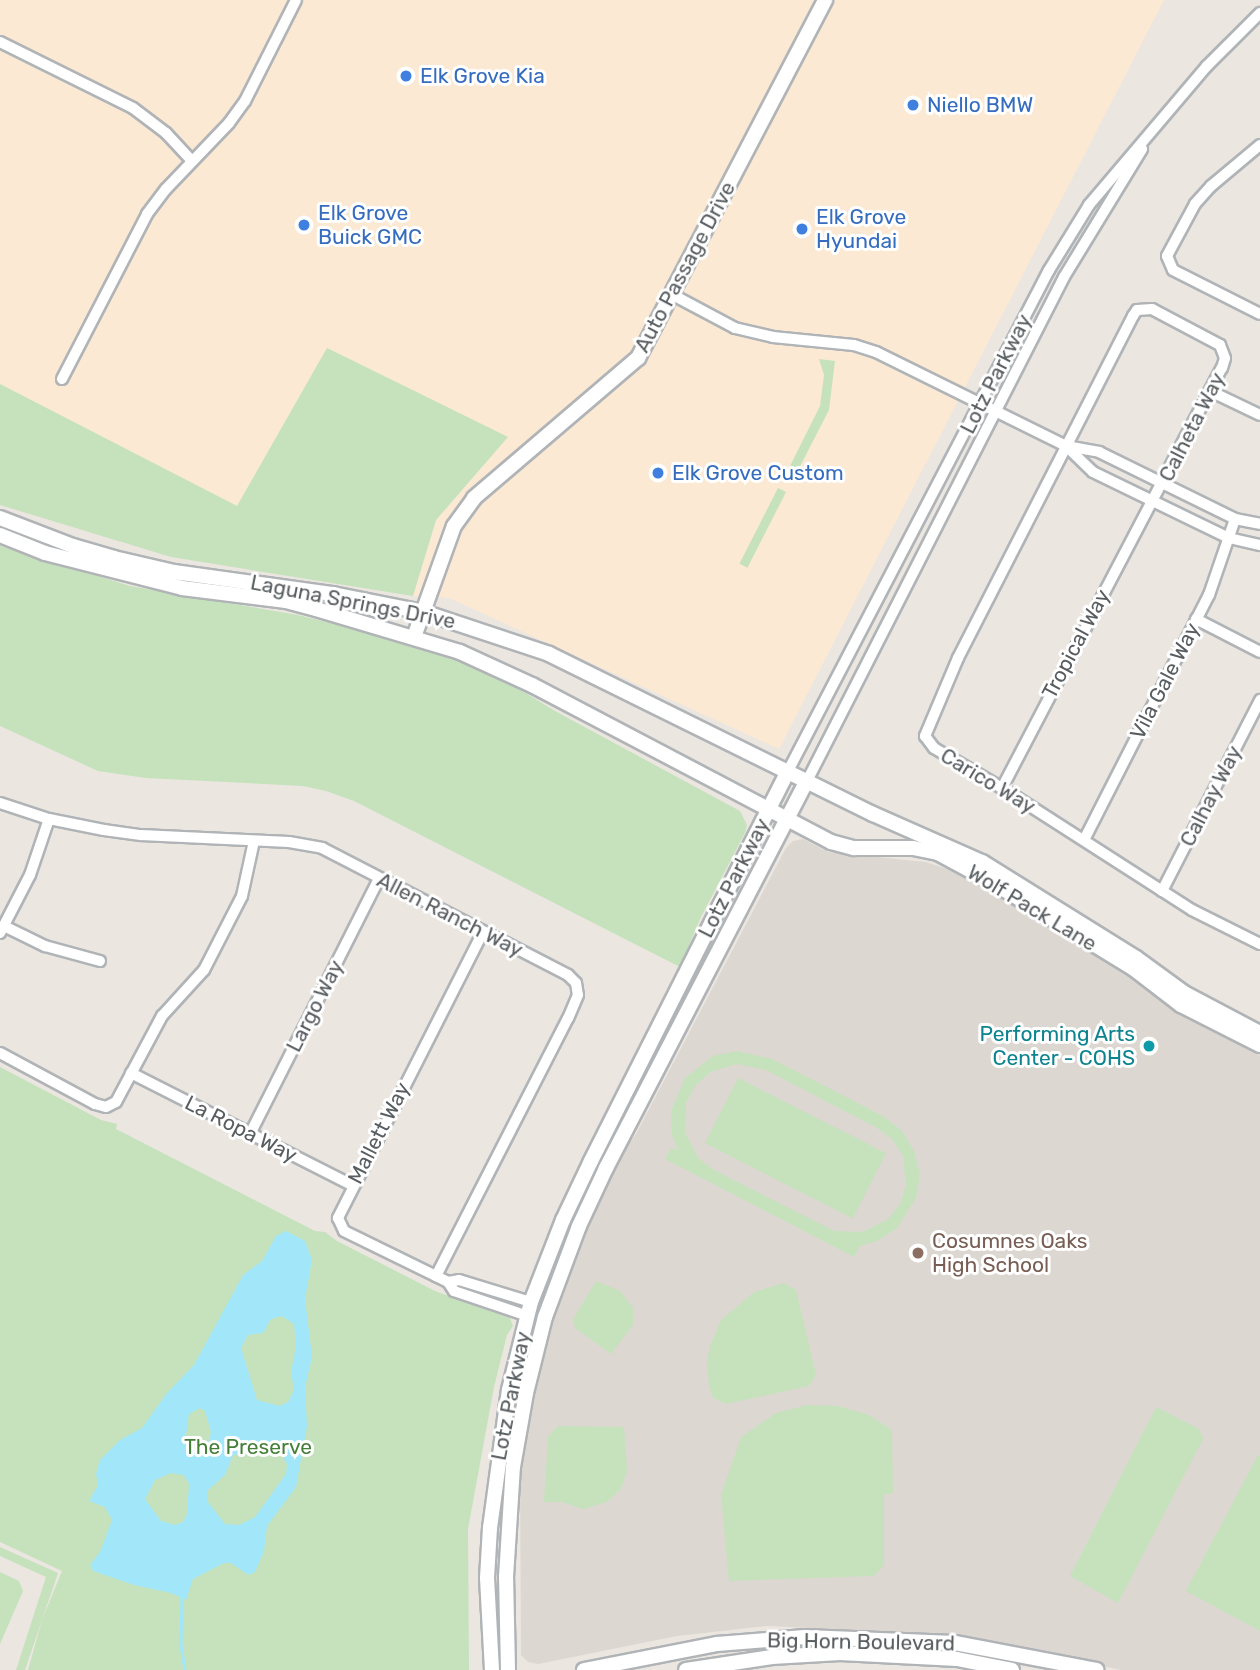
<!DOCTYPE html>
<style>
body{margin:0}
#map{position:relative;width:1260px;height:1670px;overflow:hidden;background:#ebe6e0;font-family:Rubik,sans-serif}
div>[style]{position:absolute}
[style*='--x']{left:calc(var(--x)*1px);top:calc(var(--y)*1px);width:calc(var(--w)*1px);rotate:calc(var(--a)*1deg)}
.commercial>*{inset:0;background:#fbe9d4}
.education>*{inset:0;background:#ddd7d1}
.green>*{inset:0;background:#c5e2bd;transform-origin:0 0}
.water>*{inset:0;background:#a1e7f9}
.stream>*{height:2.5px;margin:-1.25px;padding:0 1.25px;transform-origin:1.25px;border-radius:1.25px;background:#a1e7f9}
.roads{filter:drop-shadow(2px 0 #b0b4b7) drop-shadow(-2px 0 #b0b4b7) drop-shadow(0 2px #b0b4b7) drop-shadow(0 -2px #b0b4b7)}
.street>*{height:10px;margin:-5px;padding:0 5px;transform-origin:5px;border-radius:5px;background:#fff}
.secondary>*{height:14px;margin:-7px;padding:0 7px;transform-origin:7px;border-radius:7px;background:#fff}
.dots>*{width:19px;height:19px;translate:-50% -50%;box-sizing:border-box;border:4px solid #fff;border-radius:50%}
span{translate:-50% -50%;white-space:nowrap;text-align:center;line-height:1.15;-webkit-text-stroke:6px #fff;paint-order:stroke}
.shop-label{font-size:21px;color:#366cbe}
.left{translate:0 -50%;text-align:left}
.street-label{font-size:21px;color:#585d60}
.culture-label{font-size:21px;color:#0d838f}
.right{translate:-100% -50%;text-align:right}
.education-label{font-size:21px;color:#785e54}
.park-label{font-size:21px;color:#457f38}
</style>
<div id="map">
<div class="commercial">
<i style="clip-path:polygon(0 0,1164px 0,779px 749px,449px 598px,413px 596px,436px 520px,508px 437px,327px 348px,237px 506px,0 384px)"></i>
</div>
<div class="education">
<i style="clip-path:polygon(803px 839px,828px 852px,925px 862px,969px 876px,1122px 968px,1149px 993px,1260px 1056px,1260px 1670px,1121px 1670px,960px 1635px,767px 1626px,677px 1636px,538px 1664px,528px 1662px,521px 1655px,520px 1473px,540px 1362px,563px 1283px,614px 1165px,636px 1134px,786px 848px,793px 841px)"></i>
</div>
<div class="green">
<i style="clip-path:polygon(327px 348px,508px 437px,436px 520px,413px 596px,171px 557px,0 505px,0 384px,237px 506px)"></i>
<i style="clip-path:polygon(819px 359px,835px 361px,829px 410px,792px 482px,784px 478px,820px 406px,824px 375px)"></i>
<i style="left:778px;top:488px;width:9px;height:85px;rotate:27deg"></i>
<i style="clip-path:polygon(0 546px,130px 586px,298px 615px,407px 642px,443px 655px,501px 678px,555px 711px,740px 811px,747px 825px,745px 833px,700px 919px,680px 967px,354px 801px,326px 791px,303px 786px,146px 778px,98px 771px,0 726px)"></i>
<i style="clip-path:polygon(evenodd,737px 1051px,772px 1059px,883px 1116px,902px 1131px,914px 1151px,920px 1174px,916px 1198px,897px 1228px,877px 1241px,860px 1246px,854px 1257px,665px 1159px,671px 1148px,678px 1150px,672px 1135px,671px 1111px,685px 1078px,713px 1056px,737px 1051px,737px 1064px,766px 1070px,877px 1128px,892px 1139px,903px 1156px,906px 1185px,900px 1204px,888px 1219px,863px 1232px,834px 1231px,714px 1170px,698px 1158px,685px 1132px,686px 1103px,695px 1086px,710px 1072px,737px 1064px)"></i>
<i style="clip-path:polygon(0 1067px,101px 1120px,117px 1124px,116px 1129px,315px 1231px,325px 1232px,337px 1241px,435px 1291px,510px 1318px,513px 1326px,507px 1335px,494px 1387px,468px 1529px,469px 1670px,28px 1670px,42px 1620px,62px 1571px,0 1542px)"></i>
<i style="left:738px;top:1078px;width:166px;height:73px;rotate:27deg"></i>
<i style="clip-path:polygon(596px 1281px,620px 1291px,633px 1308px,633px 1325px,611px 1354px,575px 1328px,573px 1319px)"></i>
<i style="clip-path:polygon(784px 1283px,796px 1290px,816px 1375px,809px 1386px,726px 1404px,713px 1398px,709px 1386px,707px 1361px,710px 1346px,721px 1320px,754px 1292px)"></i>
<i style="clip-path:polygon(807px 1405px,838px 1406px,869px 1415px,892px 1430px,893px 1493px,884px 1495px,884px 1565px,874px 1576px,729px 1581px,721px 1495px,741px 1437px,776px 1413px)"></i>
<i style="clip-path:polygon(1156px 1407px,1199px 1429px,1203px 1439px,1118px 1603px,1070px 1576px)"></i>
<i style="clip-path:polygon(558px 1426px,624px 1427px,627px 1471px,621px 1489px,607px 1502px,583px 1509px,562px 1502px,544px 1502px,548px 1436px)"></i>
<i style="clip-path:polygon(1258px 1455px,1260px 1456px,1260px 1631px,1186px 1591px)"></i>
<i style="clip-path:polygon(0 1547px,58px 1573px,25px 1670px,16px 1670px,46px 1577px,0 1556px)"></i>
<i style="clip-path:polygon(0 1572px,19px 1581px,23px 1591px,0 1644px)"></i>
</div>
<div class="water">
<i style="clip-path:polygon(evenodd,286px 1231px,305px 1241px,312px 1260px,305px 1299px,312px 1357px,305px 1387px,307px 1426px,296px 1487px,267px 1526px,264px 1551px,255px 1572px,248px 1575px,231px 1563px,224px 1563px,193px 1579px,186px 1600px,171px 1593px,134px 1585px,93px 1571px,90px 1565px,100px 1552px,112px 1520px,105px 1507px,89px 1501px,98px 1485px,96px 1474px,100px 1460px,120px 1440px,142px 1428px,167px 1393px,194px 1365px,243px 1275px,262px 1261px,276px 1236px,286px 1231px,282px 1316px,294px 1324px,296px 1346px,291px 1372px,294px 1390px,288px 1402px,279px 1406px,257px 1400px,241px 1348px,248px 1335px,263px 1333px,271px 1319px,282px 1316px,286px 1231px,200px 1408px,205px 1411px,211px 1432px,208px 1444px,197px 1451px,190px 1448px,185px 1441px,189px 1414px,200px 1408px,286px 1231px,272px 1444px,278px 1448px,287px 1464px,286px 1474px,255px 1517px,239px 1525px,225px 1524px,207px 1501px,208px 1490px,225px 1475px,233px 1455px,259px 1454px,272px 1444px,286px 1231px,171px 1473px,184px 1475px,189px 1484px,187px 1514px,183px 1522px,175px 1525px,161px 1521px,145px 1499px,155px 1480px,171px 1473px)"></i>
</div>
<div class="stream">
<i style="--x:182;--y:1597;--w:48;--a:91.2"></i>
<i style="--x:181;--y:1645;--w:25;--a:81"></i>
</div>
<div class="roads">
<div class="street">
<i style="--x:0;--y:42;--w:148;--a:26.4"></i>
<i style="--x:133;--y:108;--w:41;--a:37.1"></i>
<i style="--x:166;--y:133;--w:38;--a:47"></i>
<i style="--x:1260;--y:145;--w:64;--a:140.1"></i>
<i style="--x:1211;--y:186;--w:24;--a:132"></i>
<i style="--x:1195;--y:204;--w:59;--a:118.3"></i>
<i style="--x:1167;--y:256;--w:15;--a:67"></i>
<i style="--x:1173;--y:270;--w:97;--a:26.8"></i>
<i style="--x:673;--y:295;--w:70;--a:28"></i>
<i style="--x:735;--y:328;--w:39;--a:13"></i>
<i style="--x:773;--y:337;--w:81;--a:5.6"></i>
<i style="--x:854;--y:345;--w:23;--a:18"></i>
<i style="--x:876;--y:352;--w:212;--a:26.3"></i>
<i style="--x:1066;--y:446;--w:34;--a:10"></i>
<i style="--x:1099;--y:452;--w:152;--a:26.2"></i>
<i style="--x:1235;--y:519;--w:25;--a:11"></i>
<i style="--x:62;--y:379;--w:186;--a:-62.7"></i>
<i style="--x:147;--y:214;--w:31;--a:-53"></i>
<i style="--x:166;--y:189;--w:91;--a:-46.3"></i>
<i style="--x:229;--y:123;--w:27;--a:-54"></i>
<i style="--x:245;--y:101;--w:113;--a:-63.2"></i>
<i style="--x:1210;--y:391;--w:55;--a:25.6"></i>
<i style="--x:1066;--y:446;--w:37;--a:44"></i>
<i style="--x:1093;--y:472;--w:151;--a:25.9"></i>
<i style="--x:1229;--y:538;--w:32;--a:13"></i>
<i style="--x:1196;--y:619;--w:72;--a:27.3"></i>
<i style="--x:788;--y:771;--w:565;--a:-62.48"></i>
<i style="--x:1049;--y:270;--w:76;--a:-58.4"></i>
<i style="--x:1089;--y:205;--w:182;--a:-49.7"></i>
<i style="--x:1207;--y:66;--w:75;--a:-45"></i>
<i style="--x:807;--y:781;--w:566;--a:-62.98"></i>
<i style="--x:1064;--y:277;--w:150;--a:-58.6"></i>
<i style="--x:1002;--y:788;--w:474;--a:-62.4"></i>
<i style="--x:1222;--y:368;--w:10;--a:-73"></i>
<i style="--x:1225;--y:358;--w:14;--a:-111"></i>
<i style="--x:1220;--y:345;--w:77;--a:-152.1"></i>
<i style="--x:1152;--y:309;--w:15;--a:176"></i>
<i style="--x:1137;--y:310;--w:7;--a:124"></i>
<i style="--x:1133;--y:316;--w:384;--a:117.1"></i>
<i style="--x:958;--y:658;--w:85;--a:112.9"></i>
<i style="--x:925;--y:736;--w:15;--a:53"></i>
<i style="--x:934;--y:748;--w:79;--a:30.5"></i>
<i style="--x:1002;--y:788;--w:226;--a:32.7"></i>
<i style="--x:1192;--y:910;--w:76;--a:26.6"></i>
<i style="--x:0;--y:803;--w:52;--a:18.1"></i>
<i style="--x:49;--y:819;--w:56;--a:11.3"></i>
<i style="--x:104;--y:830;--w:37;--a:8"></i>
<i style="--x:141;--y:835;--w:148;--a:2.7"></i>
<i style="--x:289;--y:842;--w:34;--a:10"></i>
<i style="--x:322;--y:848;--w:277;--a:27.3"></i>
<i style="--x:568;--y:975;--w:11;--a:45"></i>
<i style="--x:576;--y:983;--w:12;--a:81"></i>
<i style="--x:578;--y:995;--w:25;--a:113"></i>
<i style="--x:568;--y:1018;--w:290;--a:117.1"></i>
<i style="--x:1084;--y:840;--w:275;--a:-63"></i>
<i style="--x:1209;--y:595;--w:80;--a:-71.1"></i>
<i style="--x:1162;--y:891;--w:215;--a:-62.8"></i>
<i style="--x:4;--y:926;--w:46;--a:26"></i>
<i style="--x:45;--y:946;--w:57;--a:15.3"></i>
<i style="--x:483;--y:932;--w:321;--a:116.9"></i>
<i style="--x:338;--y:1218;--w:14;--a:65"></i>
<i style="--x:344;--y:1231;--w:116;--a:26.1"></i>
<i style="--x:448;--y:1282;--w:11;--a:-10"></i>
<i style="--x:459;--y:1280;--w:75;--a:17"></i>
<i style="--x:0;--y:933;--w:65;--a:-62.7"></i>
<i style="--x:30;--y:875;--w:59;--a:-71.3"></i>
<i style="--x:0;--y:1053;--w:108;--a:28.2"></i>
<i style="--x:95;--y:1104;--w:11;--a:15"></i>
<i style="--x:106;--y:1107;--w:11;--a:-27"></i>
<i style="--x:116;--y:1102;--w:98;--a:-61.9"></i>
<i style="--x:162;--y:1016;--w:62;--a:-47.6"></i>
<i style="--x:204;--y:970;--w:83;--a:-62.8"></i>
<i style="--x:242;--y:896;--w:56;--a:-77.7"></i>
<i style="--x:131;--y:1073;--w:248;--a:26.9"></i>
<i style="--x:250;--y:1134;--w:286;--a:-63.2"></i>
<i style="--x:448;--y:1282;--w:11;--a:56"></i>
<i style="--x:454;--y:1291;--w:78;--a:18.7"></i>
</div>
<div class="secondary">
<i style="--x:0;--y:518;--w:78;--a:21"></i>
<i style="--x:73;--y:546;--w:43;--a:16.3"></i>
<i style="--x:114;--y:558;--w:62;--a:13.1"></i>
<i style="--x:174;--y:572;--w:161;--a:7.9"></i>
<i style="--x:333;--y:594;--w:92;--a:11.3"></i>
<i style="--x:423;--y:612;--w:133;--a:18.4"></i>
<i style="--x:549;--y:654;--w:361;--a:26.3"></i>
<i style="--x:873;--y:814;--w:119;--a:23.8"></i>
<i style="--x:982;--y:862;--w:181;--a:31.9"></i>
<i style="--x:1136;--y:958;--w:59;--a:36.1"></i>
<i style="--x:1184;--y:993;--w:86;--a:27.8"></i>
<i style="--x:0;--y:535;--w:48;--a:21.8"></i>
<i style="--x:45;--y:553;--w:141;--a:14.3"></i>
<i style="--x:182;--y:588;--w:105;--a:7.1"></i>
<i style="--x:286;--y:601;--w:31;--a:15"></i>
<i style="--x:316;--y:609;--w:150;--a:16.6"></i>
<i style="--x:460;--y:652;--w:79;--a:24.6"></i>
<i style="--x:532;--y:685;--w:338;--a:27.7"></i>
<i style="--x:831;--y:842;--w:24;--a:15"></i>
<i style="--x:854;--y:848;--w:59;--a:0"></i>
<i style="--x:913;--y:848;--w:25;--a:11"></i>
<i style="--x:938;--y:853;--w:67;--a:28.5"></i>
<i style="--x:997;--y:885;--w:161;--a:31.5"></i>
<i style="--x:1134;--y:969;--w:59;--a:37.5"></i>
<i style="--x:1181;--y:1005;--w:89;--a:26.9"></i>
<i style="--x:414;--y:637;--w:118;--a:-70.2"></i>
<i style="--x:454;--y:526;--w:34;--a:-54"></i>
<i style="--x:474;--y:498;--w:216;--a:-40.5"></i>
<i style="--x:638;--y:358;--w:404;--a:-62.4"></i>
<i style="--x:492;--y:1670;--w:92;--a:-93.1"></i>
<i style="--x:487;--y:1578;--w:50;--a:-86.6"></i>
<i style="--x:490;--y:1528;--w:139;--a:-82.2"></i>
<i style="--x:509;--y:1390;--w:91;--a:-76"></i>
<i style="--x:531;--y:1302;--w:88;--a:-68.7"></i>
<i style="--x:563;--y:1220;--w:65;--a:-64.6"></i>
<i style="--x:591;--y:1161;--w:437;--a:-63.2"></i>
<i style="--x:508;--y:1670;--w:93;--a:-91.2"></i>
<i style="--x:506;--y:1577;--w:110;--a:-86.4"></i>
<i style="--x:513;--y:1467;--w:75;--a:-80"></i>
<i style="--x:526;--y:1393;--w:78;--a:-76"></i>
<i style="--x:545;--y:1317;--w:97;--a:-69.5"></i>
<i style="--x:579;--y:1226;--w:64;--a:-65"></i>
<i style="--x:606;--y:1168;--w:436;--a:-62.6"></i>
<i style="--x:584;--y:1670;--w:136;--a:-11.1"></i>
<i style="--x:717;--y:1644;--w:88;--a:-4.5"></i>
<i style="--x:805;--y:1637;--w:150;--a:2.3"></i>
<i style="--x:955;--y:1643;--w:144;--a:10.8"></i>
<i style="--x:686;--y:1670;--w:87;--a:-8.6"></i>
<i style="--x:772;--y:1657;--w:68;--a:-3.4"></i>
<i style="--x:840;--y:1653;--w:117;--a:2.9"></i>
<i style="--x:957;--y:1659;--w:56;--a:11.3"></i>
</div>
</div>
<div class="dots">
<i style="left:406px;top:76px;background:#3f7fe0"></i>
<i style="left:913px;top:105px;background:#3f7fe0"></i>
<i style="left:304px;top:225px;background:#3f7fe0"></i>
<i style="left:802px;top:229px;background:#3f7fe0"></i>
<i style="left:658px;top:473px;background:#3f7fe0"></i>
<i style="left:1149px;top:1046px;background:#0f9aa8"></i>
<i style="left:918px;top:1253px;background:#8d6e63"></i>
</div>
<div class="shop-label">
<span class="left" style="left:420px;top:76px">Elk Grove Kia</span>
<span class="left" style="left:927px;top:105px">Niello BMW</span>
<span class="left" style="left:318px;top:225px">Elk Grove<br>Buick GMC</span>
<span class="left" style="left:816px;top:229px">Elk Grove<br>Hyundai</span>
<span class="left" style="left:672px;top:473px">Elk Grove Custom</span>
</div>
<div class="street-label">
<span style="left:685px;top:267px;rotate:-62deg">Auto Passage Drive</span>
<span style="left:996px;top:374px;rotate:-63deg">Lotz Parkway</span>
<span style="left:1192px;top:427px;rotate:-63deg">Calheta Way</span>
<span style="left:353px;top:602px;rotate:11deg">Laguna Springs Drive</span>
<span style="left:1076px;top:644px;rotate:-62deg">Tropical Way</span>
<span style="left:1165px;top:681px;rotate:-63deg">Vila Gale Way</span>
<span style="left:988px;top:781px;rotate:31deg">Carico Way</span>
<span style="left:1211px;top:796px;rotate:-63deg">Calhay Way</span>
<span style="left:734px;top:878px;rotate:-63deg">Lotz Parkway</span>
<span style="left:1032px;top:908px;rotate:31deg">Wolf Pack Lane</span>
<span style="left:450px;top:915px;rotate:27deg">Allen Ranch Way</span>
<span style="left:315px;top:1006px;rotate:-63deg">Largo Way</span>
<span style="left:241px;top:1129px;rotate:27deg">La Ropa Way</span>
<span style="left:379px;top:1133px;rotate:-63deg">Mallett Way</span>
<span style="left:511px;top:1396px;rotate:-79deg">Lotz Parkway</span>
<span style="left:861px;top:1642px;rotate:1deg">Big Horn Boulevard</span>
</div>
<div class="culture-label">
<span class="right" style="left:1135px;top:1046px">Performing Arts<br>Center - COHS</span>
</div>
<div class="education-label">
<span class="left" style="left:932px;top:1253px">Cosumnes Oaks<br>High School</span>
</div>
<div class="park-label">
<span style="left:248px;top:1447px">The Preserve</span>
</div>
</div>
